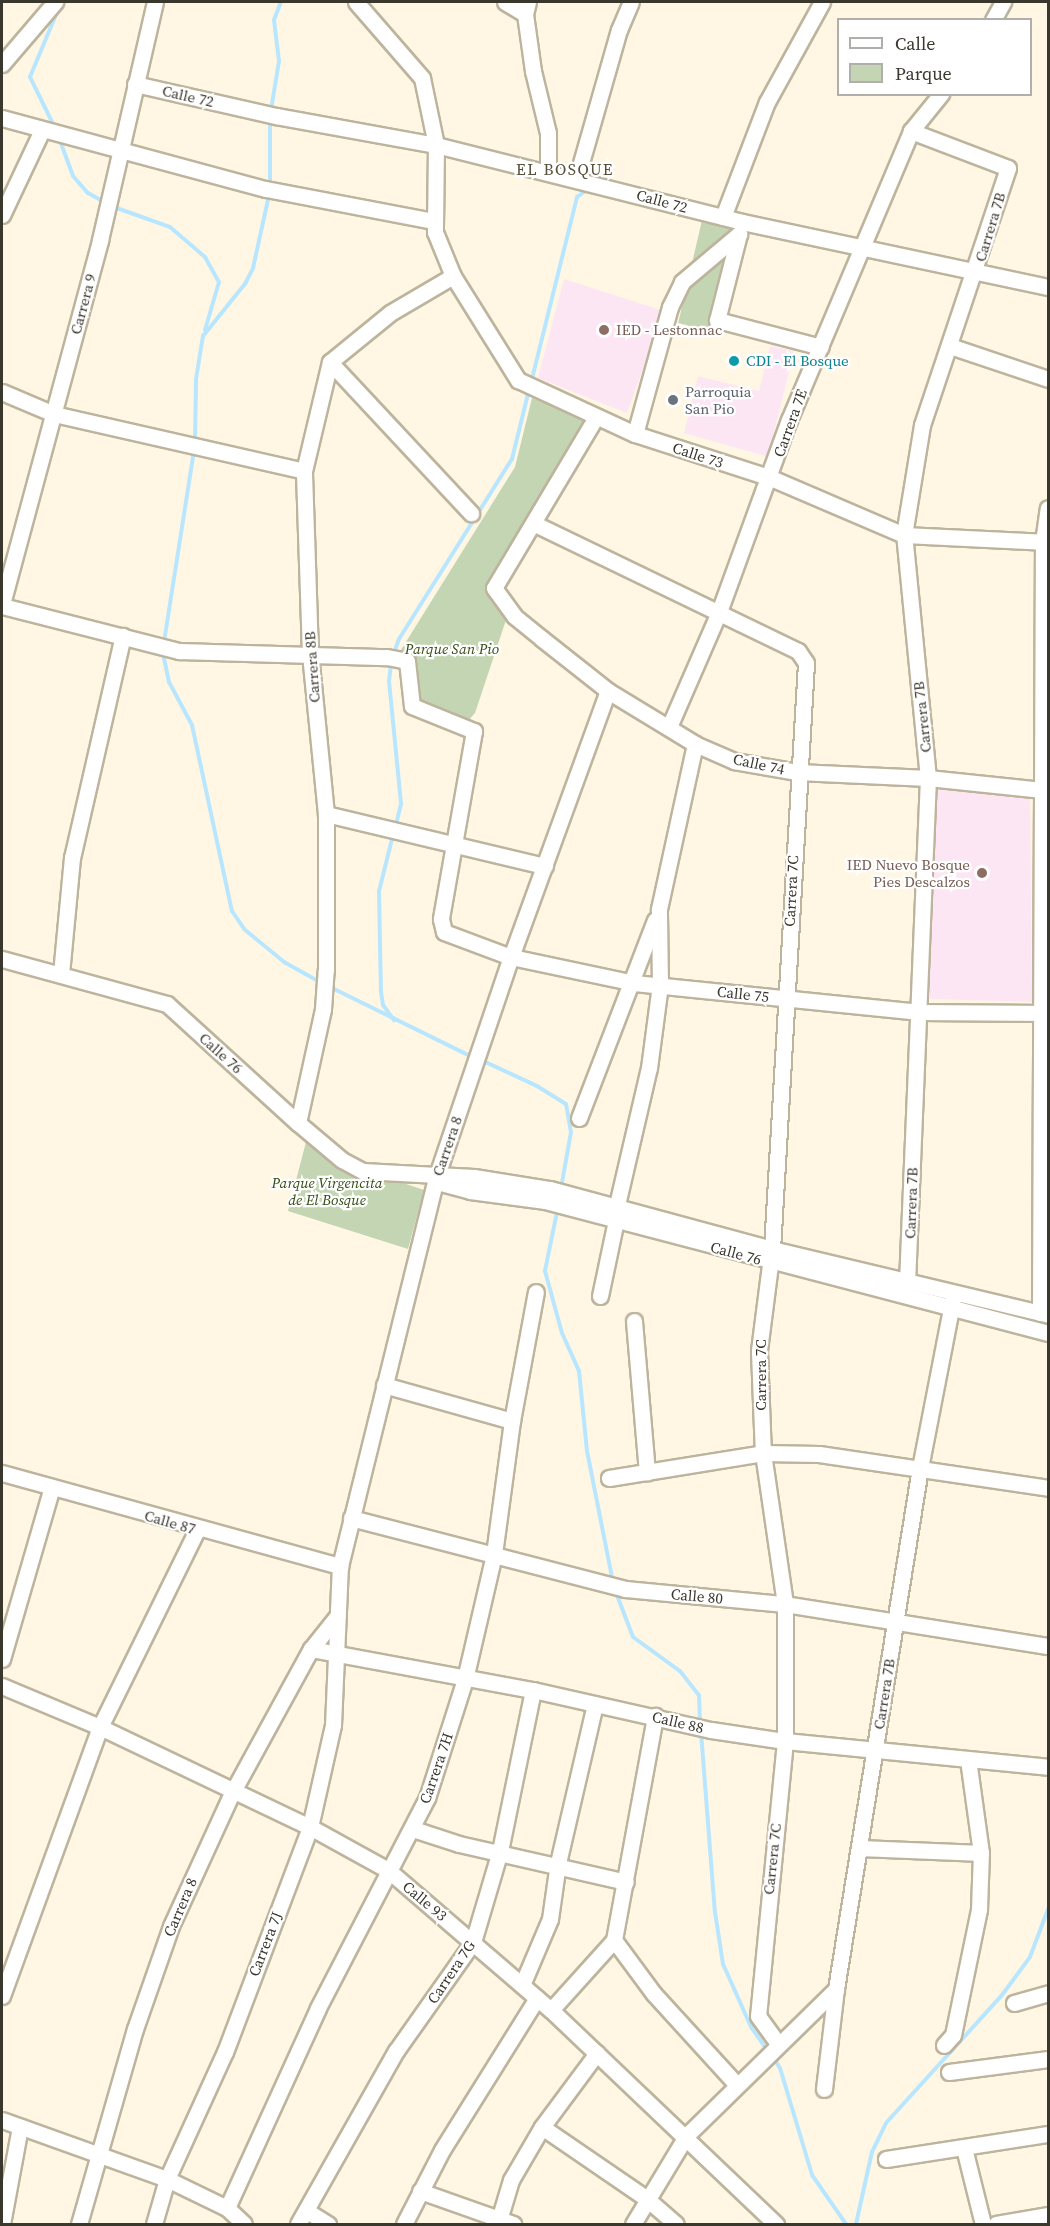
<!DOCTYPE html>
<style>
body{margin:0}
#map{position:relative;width:1050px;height:2226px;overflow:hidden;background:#fff7e4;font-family:"Source Serif 4",serif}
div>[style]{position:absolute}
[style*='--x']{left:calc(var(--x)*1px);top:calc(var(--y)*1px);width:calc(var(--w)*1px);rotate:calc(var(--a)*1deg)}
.education>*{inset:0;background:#fde6f4}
.green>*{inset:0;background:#c4d5b4;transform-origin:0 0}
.stream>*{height:4px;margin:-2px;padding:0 2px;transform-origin:2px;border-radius:2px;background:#b9e6ff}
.roads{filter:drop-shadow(2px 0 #bdb49d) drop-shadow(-2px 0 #bdb49d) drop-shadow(0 2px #bdb49d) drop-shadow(0 -2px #bdb49d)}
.minor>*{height:15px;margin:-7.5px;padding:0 7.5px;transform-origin:7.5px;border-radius:7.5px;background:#fff}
.dots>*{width:16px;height:16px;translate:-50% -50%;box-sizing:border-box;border:3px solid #fff;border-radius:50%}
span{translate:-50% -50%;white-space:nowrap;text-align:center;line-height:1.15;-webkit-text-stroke:4.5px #fff;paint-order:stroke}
.street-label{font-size:15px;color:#3a372d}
.education-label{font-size:15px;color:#785e54}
.left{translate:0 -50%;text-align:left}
.right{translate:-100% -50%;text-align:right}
.culture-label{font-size:15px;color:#0d838f}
.worship-label{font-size:15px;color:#5b616d}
.park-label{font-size:15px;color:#344d13;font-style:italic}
.neighbourhood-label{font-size:16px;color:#57503b;letter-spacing:1.5px}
.frame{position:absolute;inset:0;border:3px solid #3a372d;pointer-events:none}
.legend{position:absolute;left:837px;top:18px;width:195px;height:78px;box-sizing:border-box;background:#fff;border:2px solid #b0afab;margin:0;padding:8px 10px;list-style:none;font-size:18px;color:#3a372d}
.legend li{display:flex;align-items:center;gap:12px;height:30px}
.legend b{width:30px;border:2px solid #b0afab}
</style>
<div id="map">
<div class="education">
<i style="clip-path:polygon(564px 279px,664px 311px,627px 413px,538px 378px)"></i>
<i style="clip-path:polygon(770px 346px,794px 351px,768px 457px,684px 433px,698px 376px,759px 391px)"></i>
<i style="clip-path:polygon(936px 783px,1030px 797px,1032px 1002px,928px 999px)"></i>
</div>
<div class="green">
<i style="left:702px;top:220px;width:36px;height:106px;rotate:13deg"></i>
<i style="clip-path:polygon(532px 398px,587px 421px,532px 523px,486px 590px,507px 617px,475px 713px,468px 721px,418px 703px,399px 653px,515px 467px)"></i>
<i style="clip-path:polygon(306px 1142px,340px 1162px,424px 1190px,408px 1249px,288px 1211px)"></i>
</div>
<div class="stream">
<i style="--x:271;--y:110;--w:50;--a:-80.7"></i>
<i style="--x:279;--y:61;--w:41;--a:-97"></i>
<i style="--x:274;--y:20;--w:19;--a:-69"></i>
<i style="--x:55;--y:128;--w:57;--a:-116.1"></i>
<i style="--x:30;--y:77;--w:78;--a:-67.4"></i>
<i style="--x:59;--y:138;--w:40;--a:69.8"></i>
<i style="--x:73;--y:176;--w:23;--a:49"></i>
<i style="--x:88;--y:193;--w:18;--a:29"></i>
<i style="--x:270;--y:184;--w:67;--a:-90"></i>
<i style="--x:111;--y:206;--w:63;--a:19.6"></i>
<i style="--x:170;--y:227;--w:46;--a:40.6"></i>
<i style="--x:205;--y:257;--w:29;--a:61"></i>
<i style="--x:219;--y:282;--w:50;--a:106.3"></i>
<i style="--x:531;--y:383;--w:192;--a:-76.1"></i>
<i style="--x:577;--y:197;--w:14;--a:-36"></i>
<i style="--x:195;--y:444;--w:65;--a:-89.1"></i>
<i style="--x:196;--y:379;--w:44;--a:-80.8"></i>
<i style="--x:203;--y:336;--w:67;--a:-51.1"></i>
<i style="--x:245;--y:284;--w:18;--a:-63"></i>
<i style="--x:253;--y:268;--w:75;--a:-77.6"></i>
<i style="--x:164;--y:642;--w:193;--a:-81.1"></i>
<i style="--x:162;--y:649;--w:34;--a:78"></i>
<i style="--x:169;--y:682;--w:49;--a:61.9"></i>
<i style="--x:192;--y:725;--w:190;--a:77.9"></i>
<i style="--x:232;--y:911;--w:22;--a:56"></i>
<i style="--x:244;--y:929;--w:52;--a:39.5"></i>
<i style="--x:284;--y:962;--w:41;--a:29.1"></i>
<i style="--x:393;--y:656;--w:18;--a:-71"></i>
<i style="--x:399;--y:639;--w:213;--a:-57.9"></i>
<i style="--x:512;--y:459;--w:71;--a:-76.2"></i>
<i style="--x:391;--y:663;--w:18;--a:96"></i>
<i style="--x:389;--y:681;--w:124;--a:84.4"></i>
<i style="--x:401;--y:804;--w:25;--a:104"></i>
<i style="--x:393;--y:835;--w:58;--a:104"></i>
<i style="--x:379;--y:891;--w:101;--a:88.9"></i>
<i style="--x:381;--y:992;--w:13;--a:81"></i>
<i style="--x:383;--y:1005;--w:19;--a:54"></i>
<i style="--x:330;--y:987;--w:161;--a:26.2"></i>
<i style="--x:481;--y:1060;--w:62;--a:24.9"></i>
<i style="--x:537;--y:1086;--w:34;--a:32"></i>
<i style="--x:566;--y:1104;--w:28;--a:80"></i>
<i style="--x:571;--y:1132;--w:57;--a:100.1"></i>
<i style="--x:558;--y:1207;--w:65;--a:101.5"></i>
<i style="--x:545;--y:1271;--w:64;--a:74.7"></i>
<i style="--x:562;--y:1333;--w:42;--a:65.9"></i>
<i style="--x:579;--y:1371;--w:80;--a:84.3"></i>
<i style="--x:587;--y:1451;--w:134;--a:78.8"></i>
<i style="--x:615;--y:1590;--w:50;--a:69"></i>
<i style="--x:633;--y:1637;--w:58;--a:35.9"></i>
<i style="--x:680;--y:1671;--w:31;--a:52"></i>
<i style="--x:699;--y:1695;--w:30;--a:88"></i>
<i style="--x:701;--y:1732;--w:181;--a:85.6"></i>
<i style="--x:715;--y:1912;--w:53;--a:81.3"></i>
<i style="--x:723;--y:1964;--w:69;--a:66"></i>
<i style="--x:751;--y:2027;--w:29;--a:55"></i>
<i style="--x:773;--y:2057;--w:13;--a:58"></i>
<i style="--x:780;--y:2068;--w:112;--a:73.3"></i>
<i style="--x:812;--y:2175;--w:60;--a:55.2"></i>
<i style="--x:856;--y:2224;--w:74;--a:-77.5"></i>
<i style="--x:872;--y:2152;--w:32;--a:-64"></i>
<i style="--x:886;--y:2123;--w:173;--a:-47.8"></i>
<i style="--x:1002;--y:1995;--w:47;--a:-53.6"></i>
<i style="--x:1030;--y:1957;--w:51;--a:-69.4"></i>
</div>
<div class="roads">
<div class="minor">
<i style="--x:356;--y:2;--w:101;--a:49"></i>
<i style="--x:422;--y:78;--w:68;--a:78.2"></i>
<i style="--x:436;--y:145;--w:87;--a:90.7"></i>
<i style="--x:435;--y:232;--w:48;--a:67.8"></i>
<i style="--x:453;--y:276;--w:123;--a:58"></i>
<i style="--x:518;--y:380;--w:129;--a:24.8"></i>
<i style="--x:635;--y:434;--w:143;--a:17.9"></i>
<i style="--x:771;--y:478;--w:145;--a:23.2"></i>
<i style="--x:904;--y:535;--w:144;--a:2.8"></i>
<i style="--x:505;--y:2;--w:23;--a:31"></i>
<i style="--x:528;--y:2;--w:12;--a:104"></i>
<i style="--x:525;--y:14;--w:58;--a:82"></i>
<i style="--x:533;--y:71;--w:64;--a:76.4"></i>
<i style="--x:548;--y:133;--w:37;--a:90"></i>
<i style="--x:993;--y:20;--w:21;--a:-61"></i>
<i style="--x:2;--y:64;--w:82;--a:-49.5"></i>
<i style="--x:135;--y:84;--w:145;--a:12.8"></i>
<i style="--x:276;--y:116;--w:163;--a:10.3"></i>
<i style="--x:436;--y:145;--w:316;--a:14.1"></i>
<i style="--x:742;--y:222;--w:313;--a:12"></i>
<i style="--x:2;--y:118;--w:273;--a:15.1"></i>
<i style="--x:266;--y:189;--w:171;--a:10.8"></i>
<i style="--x:577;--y:177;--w:153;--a:-74.1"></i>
<i style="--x:619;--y:30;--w:30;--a:-67"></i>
<i style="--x:2;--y:215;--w:94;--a:-64.8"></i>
<i style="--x:723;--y:217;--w:123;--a:-69.1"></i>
<i style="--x:767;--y:102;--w:114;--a:-61.2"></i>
<i style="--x:739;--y:234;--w:89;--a:104.3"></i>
<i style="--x:717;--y:320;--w:107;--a:14.6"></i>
<i style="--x:950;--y:346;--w:103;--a:18.6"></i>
<i style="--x:330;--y:362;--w:207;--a:47"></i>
<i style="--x:2;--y:392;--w:56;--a:22.9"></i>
<i style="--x:54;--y:414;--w:256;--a:12.8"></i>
<i style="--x:596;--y:417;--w:199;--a:120.8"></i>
<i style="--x:494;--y:588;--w:34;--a:54"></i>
<i style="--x:514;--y:616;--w:35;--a:39"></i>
<i style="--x:541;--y:638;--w:85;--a:38.3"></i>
<i style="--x:608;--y:691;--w:102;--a:31.3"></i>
<i style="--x:695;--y:744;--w:43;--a:23.6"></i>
<i style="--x:734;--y:761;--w:64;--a:9.9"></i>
<i style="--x:797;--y:772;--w:131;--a:2.6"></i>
<i style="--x:928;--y:778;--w:115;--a:6"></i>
<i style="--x:635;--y:434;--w:132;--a:-74.6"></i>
<i style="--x:670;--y:307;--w:28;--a:-64"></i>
<i style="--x:682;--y:282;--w:75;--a:-40.1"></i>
<i style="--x:535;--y:524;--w:292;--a:25.8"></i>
<i style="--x:798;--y:651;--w:14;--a:56"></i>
<i style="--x:806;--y:663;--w:587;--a:93.32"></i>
<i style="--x:772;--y:1249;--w:103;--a:97.3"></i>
<i style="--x:759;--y:1351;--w:102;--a:87.8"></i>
<i style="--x:763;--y:1453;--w:153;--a:81.7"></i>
<i style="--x:785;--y:1604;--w:137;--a:90"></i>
<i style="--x:785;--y:1741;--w:276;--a:95.6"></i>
<i style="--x:758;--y:2016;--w:34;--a:54"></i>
<i style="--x:2;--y:604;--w:377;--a:-74.9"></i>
<i style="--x:100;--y:240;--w:244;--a:-77"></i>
<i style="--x:2;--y:606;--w:183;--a:14.3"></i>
<i style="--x:179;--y:651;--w:208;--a:1.7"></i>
<i style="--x:387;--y:657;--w:20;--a:11"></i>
<i style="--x:407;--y:661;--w:45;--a:83.7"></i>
<i style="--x:412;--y:706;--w:67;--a:22"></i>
<i style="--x:474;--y:731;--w:191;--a:100"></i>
<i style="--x:441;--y:919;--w:13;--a:77"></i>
<i style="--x:444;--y:932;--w:72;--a:20.5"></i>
<i style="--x:511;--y:957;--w:126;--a:11.9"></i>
<i style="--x:634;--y:983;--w:285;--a:5.8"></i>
<i style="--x:918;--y:1012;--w:130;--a:0.4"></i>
<i style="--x:669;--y:727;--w:125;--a:-66.5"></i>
<i style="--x:719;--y:612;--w:204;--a:-70"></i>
<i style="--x:789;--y:420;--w:314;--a:-67.1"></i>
<i style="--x:911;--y:131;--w:48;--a:-51"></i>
<i style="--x:326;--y:814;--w:225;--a:13.4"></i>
<i style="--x:2;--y:959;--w:171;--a:15.3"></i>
<i style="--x:167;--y:1004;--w:177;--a:42.3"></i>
<i style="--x:298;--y:1123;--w:57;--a:40.1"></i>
<i style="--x:342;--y:1160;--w:24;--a:28"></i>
<i style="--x:363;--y:1171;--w:111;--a:3.1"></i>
<i style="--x:474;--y:1177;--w:77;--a:9"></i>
<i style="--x:550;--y:1189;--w:230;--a:15.1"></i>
<i style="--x:772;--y:1249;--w:284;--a:13.4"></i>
<i style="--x:61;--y:974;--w:117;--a:-84.6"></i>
<i style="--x:72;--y:858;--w:228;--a:-77.1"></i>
<i style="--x:579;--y:1118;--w:212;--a:-69"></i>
<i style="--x:298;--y:1123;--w:117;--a:-77.6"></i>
<i style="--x:323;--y:1009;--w:39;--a:-86"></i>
<i style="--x:326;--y:970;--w:156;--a:-90"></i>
<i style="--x:326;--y:814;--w:161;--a:-95.7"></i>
<i style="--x:310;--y:654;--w:183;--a:-91.9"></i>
<i style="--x:304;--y:471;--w:112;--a:-76.6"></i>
<i style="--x:330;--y:362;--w:77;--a:-39.2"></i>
<i style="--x:390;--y:313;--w:73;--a:-30.4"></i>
<i style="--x:437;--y:1182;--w:34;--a:15"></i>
<i style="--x:470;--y:1191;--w:76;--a:7.6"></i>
<i style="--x:545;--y:1201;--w:520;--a:14.7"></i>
<i style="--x:617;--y:1205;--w:141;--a:-76.9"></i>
<i style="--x:649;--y:1068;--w:84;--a:-82.5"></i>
<i style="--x:660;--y:985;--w:76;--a:-90.8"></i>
<i style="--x:659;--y:909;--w:169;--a:-77.7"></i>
<i style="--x:907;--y:1283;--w:505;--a:-87.62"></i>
<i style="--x:928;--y:778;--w:244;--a:-95.6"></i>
<i style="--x:904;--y:535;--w:111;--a:-80.7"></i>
<i style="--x:922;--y:425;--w:271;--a:-71.5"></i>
<i style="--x:1008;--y:168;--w:104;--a:-159.1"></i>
<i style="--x:600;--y:1296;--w:78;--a:-78.1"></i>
<i style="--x:1040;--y:1313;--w:771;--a:-89.78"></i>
<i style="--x:1043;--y:542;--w:34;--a:-82"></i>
<i style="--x:634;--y:1321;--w:152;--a:85.1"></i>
<i style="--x:384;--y:1385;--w:133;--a:15.7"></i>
<i style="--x:2;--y:1473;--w:351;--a:15.4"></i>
<i style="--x:609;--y:1478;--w:156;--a:-9.2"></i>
<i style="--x:763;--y:1453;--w:56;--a:1"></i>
<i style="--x:819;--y:1454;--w:232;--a:8.4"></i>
<i style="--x:351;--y:1518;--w:283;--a:14.5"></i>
<i style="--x:625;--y:1589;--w:161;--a:5.4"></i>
<i style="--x:785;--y:1604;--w:266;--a:9.1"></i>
<i style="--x:311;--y:1649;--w:226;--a:10.5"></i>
<i style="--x:533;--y:1690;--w:182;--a:12.7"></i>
<i style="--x:711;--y:1730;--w:75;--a:8.5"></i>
<i style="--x:785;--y:1741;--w:264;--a:5.6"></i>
<i style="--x:2;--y:1659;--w:179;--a:-73.8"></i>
<i style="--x:2;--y:1686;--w:106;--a:22.7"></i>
<i style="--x:100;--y:1727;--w:233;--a:25.5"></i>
<i style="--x:310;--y:1827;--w:89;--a:28.9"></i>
<i style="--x:388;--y:1870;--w:215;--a:40.7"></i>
<i style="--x:551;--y:2010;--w:311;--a:43.6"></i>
<i style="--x:413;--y:1829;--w:48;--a:18.1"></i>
<i style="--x:459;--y:1844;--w:171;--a:12.8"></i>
<i style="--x:861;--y:1848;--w:120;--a:2.4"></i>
<i style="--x:614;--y:1940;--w:67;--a:53.5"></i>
<i style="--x:654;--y:1994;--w:123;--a:47.6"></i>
<i style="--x:522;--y:1985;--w:72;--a:-67"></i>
<i style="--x:550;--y:1919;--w:57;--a:-81.9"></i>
<i style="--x:558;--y:1863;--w:163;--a:-76.9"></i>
<i style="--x:2;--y:1996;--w:286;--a:-70"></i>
<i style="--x:100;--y:1727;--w:220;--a:-63.8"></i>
<i style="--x:1014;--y:2003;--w:35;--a:-16"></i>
<i style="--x:551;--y:2010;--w:94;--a:-48"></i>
<i style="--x:614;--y:1940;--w:228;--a:-79.6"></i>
<i style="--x:944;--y:2045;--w:13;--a:-48"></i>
<i style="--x:953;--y:2035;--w:129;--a:-78.3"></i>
<i style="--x:979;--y:1909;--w:56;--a:-88"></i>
<i style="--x:981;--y:1853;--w:95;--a:-97.9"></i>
<i style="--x:949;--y:2072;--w:100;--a:-7.5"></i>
<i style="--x:824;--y:2089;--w:101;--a:-83.2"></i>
<i style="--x:2;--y:2120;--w:175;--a:19.7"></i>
<i style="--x:167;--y:2179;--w:67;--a:25.8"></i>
<i style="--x:227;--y:2208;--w:23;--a:43"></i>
<i style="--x:542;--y:2127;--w:127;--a:34.4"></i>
<i style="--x:647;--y:2199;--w:38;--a:41"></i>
<i style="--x:964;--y:2148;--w:78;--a:76"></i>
<i style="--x:886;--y:2159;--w:164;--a:-8.8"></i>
<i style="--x:420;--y:2191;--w:99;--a:19.5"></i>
<i style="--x:227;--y:2208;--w:220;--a:-65.5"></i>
<i style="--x:318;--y:2008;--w:237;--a:-62.6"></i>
<i style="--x:427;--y:1798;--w:125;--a:-72.3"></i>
<i style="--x:465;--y:1679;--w:128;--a:-76.9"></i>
<i style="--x:494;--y:1554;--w:134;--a:-82.3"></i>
<i style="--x:512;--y:1421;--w:131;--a:-79.5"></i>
<i style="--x:307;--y:2211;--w:25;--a:32"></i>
<i style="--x:499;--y:2220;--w:42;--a:-73.3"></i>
<i style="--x:511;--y:2180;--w:61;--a:-59.7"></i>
<i style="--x:542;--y:2127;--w:92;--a:-53.4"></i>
<i style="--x:2;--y:2224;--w:99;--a:-79.5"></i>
<i style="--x:79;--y:2224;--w:203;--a:-74"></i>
<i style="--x:135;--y:2029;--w:109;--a:-70.7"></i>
<i style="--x:171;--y:1926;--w:146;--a:-65.4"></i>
<i style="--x:232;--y:1793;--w:164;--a:-61.3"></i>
<i style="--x:311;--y:1649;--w:43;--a:-51.5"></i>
<i style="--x:154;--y:2224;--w:47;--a:-73.9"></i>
<i style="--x:167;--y:2179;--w:140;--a:-65.5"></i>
<i style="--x:225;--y:2052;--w:241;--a:-69.3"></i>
<i style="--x:310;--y:1827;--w:105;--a:-77.3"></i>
<i style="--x:333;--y:1725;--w:159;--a:-87.5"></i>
<i style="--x:340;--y:1566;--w:397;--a:-76.1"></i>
<i style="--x:435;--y:1181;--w:237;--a:-71.3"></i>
<i style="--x:511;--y:957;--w:283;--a:-70"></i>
<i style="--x:298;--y:2224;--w:199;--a:-60.5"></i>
<i style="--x:396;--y:2051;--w:133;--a:-54.8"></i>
<i style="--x:473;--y:1942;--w:95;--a:-73.5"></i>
<i style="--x:500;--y:1851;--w:164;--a:-78.4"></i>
<i style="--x:404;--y:2224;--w:83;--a:-62.8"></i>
<i style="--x:442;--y:2150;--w:179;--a:-58"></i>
<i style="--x:633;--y:2224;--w:103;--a:-58.9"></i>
<i style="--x:686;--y:2136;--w:210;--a:-44.4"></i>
<i style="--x:836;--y:1989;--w:528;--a:-80.84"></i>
<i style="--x:920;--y:1468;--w:178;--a:-79"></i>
<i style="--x:996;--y:2224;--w:53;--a:-9.8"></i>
</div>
</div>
<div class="dots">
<i style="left:604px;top:330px;background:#8d6e63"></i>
<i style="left:734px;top:361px;background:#0f9aa8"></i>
<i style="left:673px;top:400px;background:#6b7280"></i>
<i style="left:982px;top:873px;background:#8d6e63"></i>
</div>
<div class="street-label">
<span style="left:188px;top:96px;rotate:13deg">Calle 72</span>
<span style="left:662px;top:201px;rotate:15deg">Calle 72</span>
<span style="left:990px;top:227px;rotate:-73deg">Carrera 7B</span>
<span style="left:83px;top:304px;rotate:-75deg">Carrera 9</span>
<span style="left:790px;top:423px;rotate:-70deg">Carrera 7E</span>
<span style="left:698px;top:455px;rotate:18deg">Calle 73</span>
<span style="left:312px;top:667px;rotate:-94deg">Carrera 8B</span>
<span style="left:922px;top:717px;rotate:-96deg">Carrera 7B</span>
<span style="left:759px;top:764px;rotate:12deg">Calle 74</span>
<span style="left:791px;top:891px;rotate:-87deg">Carrera 7C</span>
<span style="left:743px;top:994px;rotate:6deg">Calle 75</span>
<span style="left:221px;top:1053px;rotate:42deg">Calle 76</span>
<span style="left:447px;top:1146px;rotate:-71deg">Carrera 8</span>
<span style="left:911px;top:1203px;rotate:-88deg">Carrera 7B</span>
<span style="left:736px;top:1253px;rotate:15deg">Calle 76</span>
<span style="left:761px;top:1375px;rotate:-90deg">Carrera 7C</span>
<span style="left:170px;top:1522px;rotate:16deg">Calle 87</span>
<span style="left:697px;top:1596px;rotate:5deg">Calle 80</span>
<span style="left:884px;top:1694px;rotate:-81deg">Carrera 7B</span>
<span style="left:678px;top:1722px;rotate:13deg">Calle 88</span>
<span style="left:436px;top:1768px;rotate:-71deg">Carrera 7H</span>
<span style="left:772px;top:1859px;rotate:-84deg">Carrera 7C</span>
<span style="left:425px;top:1901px;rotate:40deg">Calle 93</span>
<span style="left:180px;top:1907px;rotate:-67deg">Carrera 8</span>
<span style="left:265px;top:1944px;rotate:-69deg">Carrera 7J</span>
<span style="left:451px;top:1972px;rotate:-56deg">Carrera 7G</span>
</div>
<div class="education-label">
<span class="left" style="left:616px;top:330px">IED - Lestonnac</span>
<span class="right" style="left:970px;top:873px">IED Nuevo Bosque<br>Pies Descalzos</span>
</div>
<div class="culture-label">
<span class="left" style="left:746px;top:361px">CDI - El Bosque</span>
</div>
<div class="worship-label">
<span class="left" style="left:685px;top:400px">Parroquia<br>San Pio</span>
</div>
<div class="park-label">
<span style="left:452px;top:649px">Parque San Pio</span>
<span style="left:327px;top:1191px">Parque Virgencita<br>de El Bosque</span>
</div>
<div class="neighbourhood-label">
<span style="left:565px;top:169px">EL BOSQUE</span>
</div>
<div class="frame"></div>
<ul class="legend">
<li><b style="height:8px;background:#fff"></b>Calle</li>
<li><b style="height:16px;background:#c4d5b4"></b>Parque</li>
</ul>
</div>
